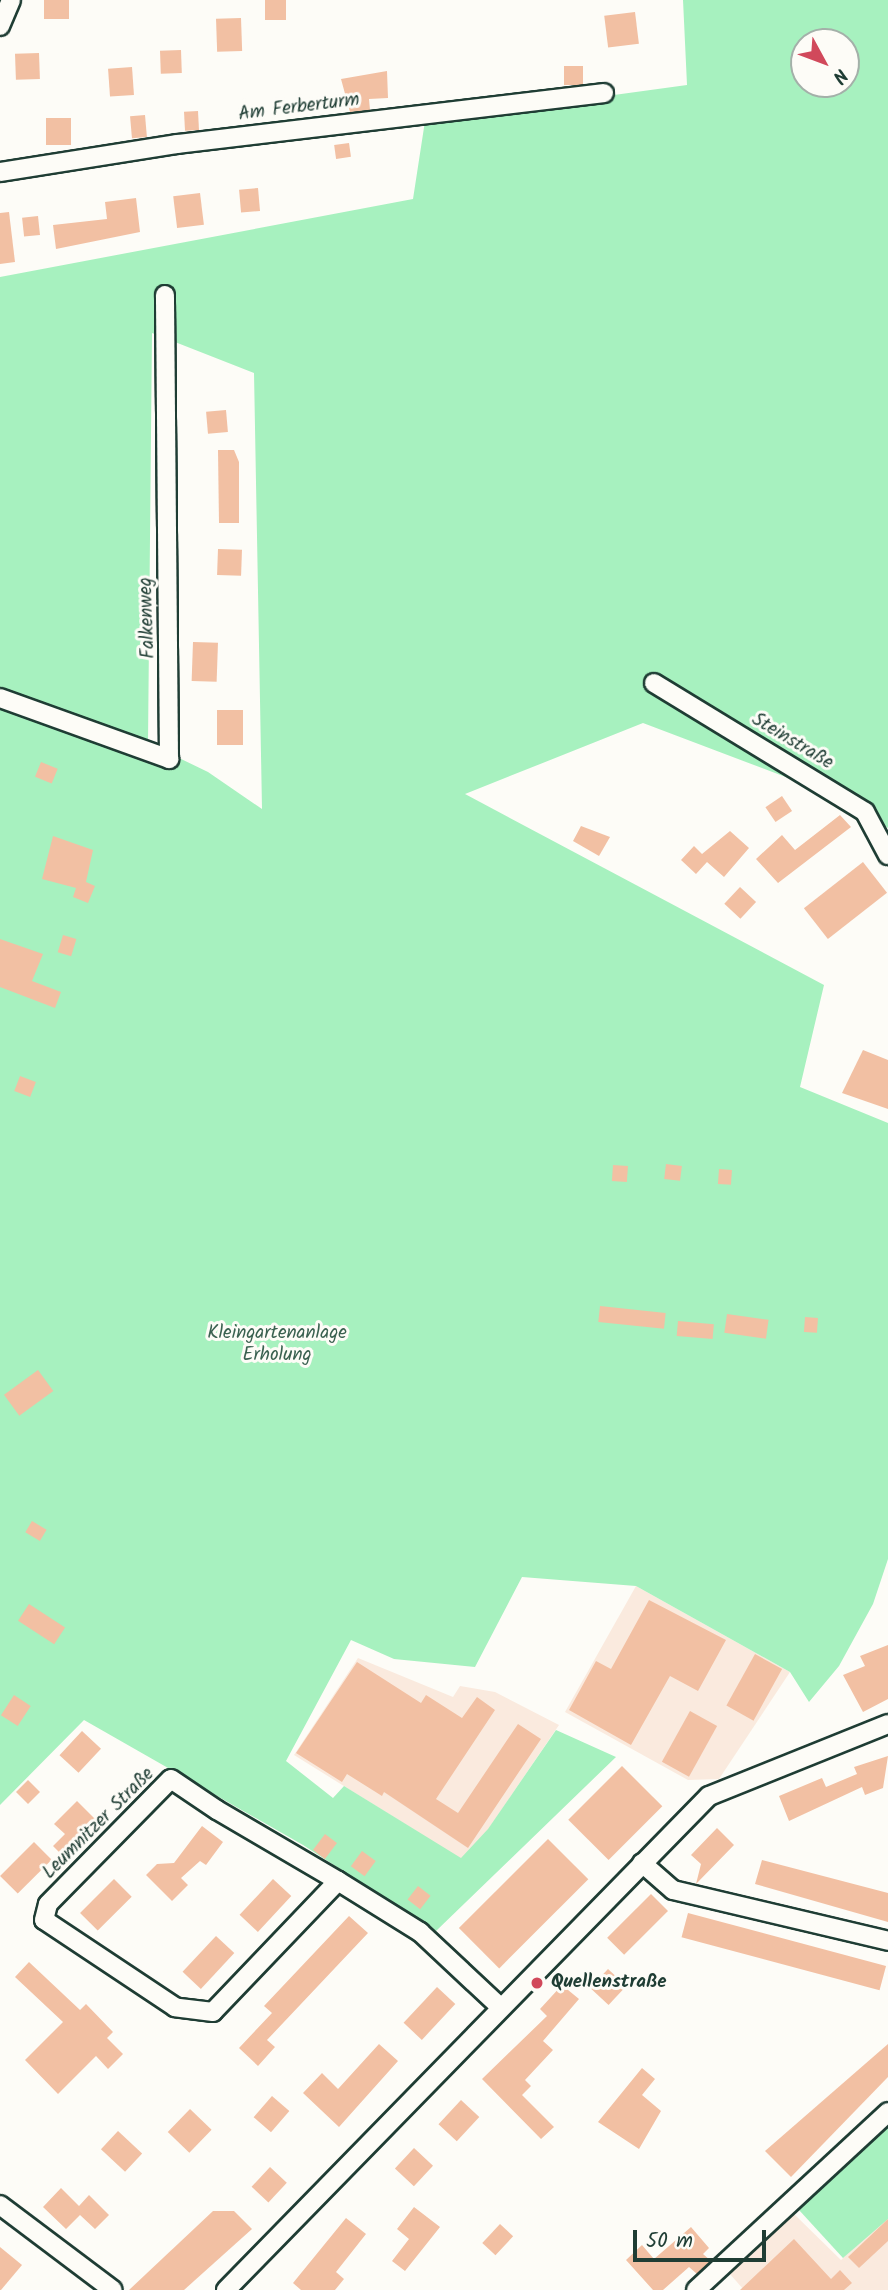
<!DOCTYPE html>
<meta charset="utf-8">
<style>
body{margin:0}
#map{position:relative;width:888px;height:2290px;overflow:hidden;background:#fdfcf7;font-family:Kalam,sans-serif}
div>[style]{position:absolute}
[style*='--x']{left:calc(var(--x)*1px);top:calc(var(--y)*1px);width:calc(var(--w)*1px);rotate:calc(var(--a)*1deg)}
.built>*{inset:0;background:#faeade}
.green>*{inset:0;background:#a7f1bf}
.building>*{inset:0;background:#f2c0a3;transform-origin:0 0}
.roads{filter:drop-shadow(2px 0 #1f3d34) drop-shadow(-2px 0 #1f3d34) drop-shadow(0 2px #1f3d34) drop-shadow(0 -2px #1f3d34)}
.minor>*{height:18px;margin:-9px;padding:0 9px;transform-origin:9px;border-radius:9px;background:#fdfcf7}
.dots>*{width:19px;height:19px;translate:-50% -50%;box-sizing:border-box;border:4px solid #fdfcf7;border-radius:50%}
span{translate:-50% -50%;white-space:nowrap;text-align:center;line-height:1.15;-webkit-text-stroke:6px #fdfcf7;paint-order:stroke}
.street-label{font-size:19px;color:#1f3d34}
.park-label{font-size:19px;color:#3a6150}
.poi-label{font-size:19px;color:#1f3d34;font-weight:700}
.left{translate:0 -50%;text-align:left}
.north{position:absolute;left:790px;top:28px;width:70px;height:70px;box-sizing:border-box;background:#fdfcf7;border:2px solid #a4b0a9;border-radius:50%;rotate:131deg;font-size:19px;font-weight:700;line-height:28px;text-align:center;color:#1f3d34}
.north::after{content:'';display:block;margin:auto;width:24px;height:32px;background:#d1495b;clip-path:polygon(50% 0,100% 100%,50% 72%,0 100%)}
.scale{position:absolute;left:633px;top:2230px;width:133px;height:32px;box-sizing:border-box;border:4px solid #1f3d34;border-top:0;padding-left:9px;font-size:21px;line-height:24px;white-space:nowrap;color:#1f3d34;-webkit-text-stroke:5px #fdfcf7;paint-order:stroke}
</style>
<div id="map">
<div class="built">
<i style="clip-path:polygon(636px 1586px,790px 1672px,719px 1779px,688px 1780px,565px 1712px)"></i>
<i style="clip-path:polygon(358px 1658px,453px 1697px,460px 1686px,495px 1692px,559px 1725px,466px 1862px,294px 1755px)"></i>
<i style="clip-path:polygon(794px 2214px,841px 2260px,888px 2216px,888px 2290px,744px 2290px,729px 2273px)"></i>
</div>
<div class="green">
<i style="clip-path:polygon(evenodd,683px 0,888px 0,888px 828px,849px 801px,643px 723px,465px 794px,824px 985px,800px 1087px,888px 1123px,888px 1559px,873px 1604px,839px 1666px,809px 1702px,790px 1672px,636px 1586px,522px 1577px,475px 1667px,394px 1659px,351px 1640px,286px 1761px,333px 1798px,344px 1786px,461px 1858px,488px 1829px,556px 1730px,616px 1757px,436px 1931px,303px 1845px,84px 1720px,0 1805px,0 705px,49px 725px,140px 742px,0 692px,0 277px,413px 199px,425px 121px,687px 85px,683px 0,804px 42px,846px 42px,846px 84px,804px 84px,804px 42px,683px 0,152px 333px,254px 373px,262px 809px,208px 772px,148px 743px,152px 333px)"></i>
<i style="clip-path:polygon(888px 2125px,888px 2219px,843px 2258px,799px 2210px)"></i>
</div>
<div class="building">
<i style="left:44px;top:0;width:25px;height:19px"></i>
<i style="left:265px;top:0;width:21px;height:20px"></i>
<i style="left:635px;top:12px;width:32px;height:31px;rotate:83deg"></i>
<i style="left:241px;top:18px;width:33px;height:25px;rotate:88deg"></i>
<i style="left:181px;top:50px;width:23px;height:21px;rotate:88deg"></i>
<i style="left:39px;top:53px;width:26px;height:24px;rotate:88deg"></i>
<i style="left:564px;top:66px;width:19px;height:19px"></i>
<i style="left:132px;top:67px;width:28px;height:24px;rotate:86deg"></i>
<i style="clip-path:polygon(387px 71px,388px 98px,369px 99px,370px 110px,350px 112px,341px 79px)"></i>
<i style="left:198px;top:111px;width:19px;height:14px;rotate:87deg"></i>
<i style="left:145px;top:115px;width:22px;height:15px;rotate:85deg"></i>
<i style="left:46px;top:118px;width:25px;height:27px"></i>
<i style="left:349px;top:143px;width:14px;height:15px;rotate:82deg"></i>
<i style="left:258px;top:188px;width:23px;height:19px;rotate:85deg"></i>
<i style="left:200px;top:193px;width:32px;height:27px;rotate:83deg"></i>
<i style="clip-path:polygon(136px 198px,140px 232px,56px 249px,53px 225px,107px 219px,105px 202px)"></i>
<i style="clip-path:polygon(9px 212px,15px 262px,0 264px,0 213px)"></i>
<i style="left:38px;top:216px;width:19px;height:16px;rotate:84deg"></i>
<i style="left:226px;top:410px;width:22px;height:20px;rotate:85deg"></i>
<i style="clip-path:polygon(218px 450px,234px 450px,239px 462px,239px 523px,219px 523px)"></i>
<i style="left:218px;top:549px;width:24px;height:26px;rotate:2deg"></i>
<i style="left:193px;top:642px;width:25px;height:39px;rotate:2deg"></i>
<i style="left:217px;top:710px;width:26px;height:35px"></i>
<i style="left:41px;top:762px;width:18px;height:16px;rotate:22deg"></i>
<i style="left:782px;top:796px;width:18px;height:20px;rotate:56deg"></i>
<i style="clip-path:polygon(840px 815px,851px 827px,778px 883px,756px 859px,782px 835px,795px 850px)"></i>
<i style="clip-path:polygon(581px 826px,610px 837px,599px 856px,573px 841px)"></i>
<i style="clip-path:polygon(730px 831px,749px 848px,724px 877px,707px 862px,696px 874px,681px 860px,694px 846px,702px 854px)"></i>
<i style="clip-path:polygon(53px 836px,93px 850px,86px 882px,95px 886px,88px 903px,73px 897px,76px 888px,42px 879px)"></i>
<i style="left:863px;top:862px;width:39px;height:75px;rotate:52deg"></i>
<i style="left:740px;top:887px;width:22px;height:23px;rotate:43deg"></i>
<i style="left:63px;top:935px;width:14px;height:18px;rotate:17deg"></i>
<i style="clip-path:polygon(0 939px,43px 954px,32px 981px,61px 992px,55px 1008px,0 987px)"></i>
<i style="clip-path:polygon(863px 1050px,888px 1060px,888px 1109px,842px 1093px)"></i>
<i style="left:20px;top:1076px;width:17px;height:16px;rotate:21deg"></i>
<i style="left:666px;top:1164px;width:16px;height:15px;rotate:7deg"></i>
<i style="left:613px;top:1165px;width:15px;height:16px;rotate:4deg"></i>
<i style="left:719px;top:1169px;width:13px;height:15px;rotate:4deg"></i>
<i style="left:600px;top:1306px;width:66px;height:16px;rotate:6deg"></i>
<i style="left:727px;top:1314px;width:42px;height:19px;rotate:8deg"></i>
<i style="left:805px;top:1317px;width:13px;height:15px;rotate:4deg"></i>
<i style="left:678px;top:1321px;width:36px;height:15px;rotate:5deg"></i>
<i style="left:38px;top:1370px;width:26px;height:42px;rotate:54deg"></i>
<i style="left:32px;top:1521px;width:17px;height:13px;rotate:31deg"></i>
<i style="clip-path:polygon(649px 1600px,726px 1640px,698px 1691px,670px 1676px,631px 1745px,569px 1710px,596px 1661px,611px 1669px)"></i>
<i style="left:29px;top:1604px;width:43px;height:20px;rotate:33deg"></i>
<i style="clip-path:polygon(888px 1645px,888px 1699px,863px 1712px,843px 1675px,865px 1666px,860px 1656px)"></i>
<i style="left:755px;top:1654px;width:31px;height:59px;rotate:29deg"></i>
<i style="clip-path:polygon(357px 1662px,421px 1703px,426px 1695px,462px 1718px,477px 1697px,495px 1710px,436px 1799px,458px 1813px,518px 1724px,541px 1739px,468px 1848px,384px 1792px,382px 1796px,347px 1774px,342px 1782px,296px 1753px)"></i>
<i style="left:14px;top:1695px;width:20px;height:24px;rotate:33deg"></i>
<i style="left:690px;top:1711px;width:31px;height:58px;rotate:29deg"></i>
<i style="left:82px;top:1731px;width:26px;height:33px;rotate:43deg"></i>
<i style="clip-path:polygon(888px 1756px,883px 1788px,865px 1795px,862px 1787px,789px 1821px,779px 1796px,822px 1778px,826px 1787px,857px 1774px,854px 1767px)"></i>
<i style="left:622px;top:1766px;width:57px;height:76px;rotate:45deg"></i>
<i style="left:28px;top:1780px;width:17px;height:17px;rotate:45deg"></i>
<i style="clip-path:polygon(77px 1801px,99px 1823px,67px 1860px,53px 1846px,65px 1834px,54px 1824px)"></i>
<i style="clip-path:polygon(202px 1826px,223px 1842px,206px 1865px,200px 1861px,181px 1878px,188px 1885px,172px 1901px,146px 1875px,157px 1864px,174px 1863px)"></i>
<i style="clip-path:polygon(717px 1828px,734px 1845px,696px 1884px,701px 1864px,691px 1855px)"></i>
<i style="left:325px;top:1834px;width:15px;height:20px;rotate:37deg"></i>
<i style="left:548px;top:1839px;width:57px;height:126px;rotate:45deg"></i>
<i style="left:34px;top:1842px;width:25px;height:48px;rotate:45deg"></i>
<i style="left:362px;top:1851px;width:17px;height:19px;rotate:36deg"></i>
<i style="clip-path:polygon(762px 1860px,888px 1893px,888px 1922px,755px 1884px)"></i>
<i style="left:114px;top:1879px;width:25px;height:48px;rotate:45deg"></i>
<i style="left:273px;top:1879px;width:25px;height:49px;rotate:43deg"></i>
<i style="left:418px;top:1886px;width:16px;height:17px;rotate:38deg"></i>
<i style="left:651px;top:1894px;width:24px;height:62px;rotate:45deg"></i>
<i style="left:688px;top:1913px;width:205px;height:25px;rotate:15deg"></i>
<i style="clip-path:polygon(349px 1916px,368px 1933px,267px 2040px,275px 2047px,258px 2066px,239px 2048px,272px 2013px,264px 2006px)"></i>
<i style="left:216px;top:1936px;width:25px;height:49px;rotate:43deg"></i>
<i style="clip-path:polygon(29px 1962px,80px 2010px,86px 2004px,113px 2032px,107px 2038px,123px 2054px,108px 2069px,96px 2056px,58px 2094px,25px 2060px,63px 2022px,15px 1977px)"></i>
<i style="left:608px;top:1969px;width:25px;height:26px;rotate:43deg"></i>
<i style="clip-path:polygon(562px 1985px,579px 1999px,543px 2041px,553px 2050px,525px 2080px,531px 2086px,522px 2095px,554px 2127px,541px 2139px,482px 2079px,547px 2016px,540px 2009px)"></i>
<i style="left:437px;top:1987px;width:25px;height:49px;rotate:43deg"></i>
<i style="clip-path:polygon(379px 2044px,398px 2061px,339px 2127px,303px 2093px,322px 2073px,338px 2089px)"></i>
<i style="clip-path:polygon(888px 2044px,888px 2077px,791px 2177px,765px 2151px)"></i>
<i style="clip-path:polygon(642px 2068px,655px 2079px,642px 2095px,661px 2111px,639px 2149px,598px 2122px)"></i>
<i style="left:272px;top:2096px;width:23px;height:28px;rotate:41deg"></i>
<i style="left:461px;top:2100px;width:25px;height:33px;rotate:43deg"></i>
<i style="left:190px;top:2109px;width:30px;height:32px;rotate:44deg"></i>
<i style="left:118px;top:2131px;width:33px;height:25px;rotate:43deg"></i>
<i style="left:414px;top:2148px;width:26px;height:28px;rotate:43deg"></i>
<i style="left:270px;top:2167px;width:23px;height:27px;rotate:43deg"></i>
<i style="clip-path:polygon(61px 2188px,79px 2206px,89px 2195px,109px 2215px,95px 2229px,80px 2215px,66px 2229px,43px 2207px)"></i>
<i style="clip-path:polygon(414px 2207px,440px 2227px,405px 2271px,392px 2261px,409px 2239px,397px 2229px)"></i>
<i style="clip-path:polygon(213px 2211px,234px 2211px,252px 2229px,184px 2290px,129px 2290px)"></i>
<i style="clip-path:polygon(346px 2218px,366px 2234px,336px 2272px,344px 2279px,335px 2290px,301px 2290px,293px 2283px)"></i>
<i style="clip-path:polygon(888px 2219px,888px 2241px,859px 2268px,848px 2257px)"></i>
<i style="left:500px;top:2224px;width:18px;height:26px;rotate:43deg"></i>
<i style="clip-path:polygon(691px 2227px,709px 2248px,703px 2254px,711px 2261px,697px 2274px,689px 2267px,663px 2290px,653px 2290px,626px 2260px,642px 2245px,654px 2259px)"></i>
<i style="clip-path:polygon(794px 2239px,831px 2279px,840px 2270px,852px 2283px,844px 2290px,740px 2290px)"></i>
<i style="clip-path:polygon(0 2247px,22px 2265px,1px 2290px,0 2290px)"></i>
</div>
<div class="roads">
<div class="minor">
<i style="--x:0;--y:26;--w:28;--a:-67"></i>
<i style="--x:0;--y:172;--w:179;--a:-9"></i>
<i style="--x:177;--y:144;--w:430;--a:-6.8"></i>
<i style="--x:654;--y:683;--w:247;--a:31.4"></i>
<i style="--x:865;--y:812;--w:49;--a:61.9"></i>
<i style="--x:0;--y:698;--w:180;--a:19.8"></i>
<i style="--x:169;--y:759;--w:464;--a:-90.5"></i>
<i style="--x:642;--y:1863;--w:41;--a:41.1"></i>
<i style="--x:673;--y:1890;--w:221;--a:13.3"></i>
<i style="--x:338;--y:1881;--w:181;--a:133.7"></i>
<i style="--x:213;--y:2012;--w:38;--a:-173"></i>
<i style="--x:175;--y:2007;--w:157;--a:-146.4"></i>
<i style="--x:44;--y:1920;--w:16;--a:-76"></i>
<i style="--x:48;--y:1904;--w:175;--a:-45.5"></i>
<i style="--x:171;--y:1779;--w:55;--a:34"></i>
<i style="--x:217;--y:1810;--w:140;--a:30.4"></i>
<i style="--x:338;--y:1881;--w:97;--a:31.9"></i>
<i style="--x:420;--y:1932;--w:108;--a:43.1"></i>
<i style="--x:0;--y:2205;--w:141;--a:37"></i>
<i style="--x:226;--y:2290;--w:691;--a:-45.65"></i>
<i style="--x:709;--y:1796;--w:193;--a:-21.9"></i>
<i style="--x:696;--y:2290;--w:262;--a:-42.8"></i>
</div>
</div>
<div class="dots">
<i style="left:537px;top:1983px;background:#d1495b"></i>
</div>
<div class="street-label">
<span style="left:299px;top:108px;rotate:-7deg">Am Ferberturm</span>
<span style="left:148px;top:618px;rotate:-92deg">Falkenweg</span>
<span style="left:792px;top:742px;rotate:31deg">Steinstraße</span>
<span style="left:99px;top:1824px;rotate:-45deg">Leumnitzer Straße</span>
</div>
<div class="park-label">
<span style="left:277px;top:1345px">Kleingartenanlage<br>Erholung</span>
</div>
<div class="poi-label">
<span class="left" style="left:551px;top:1983px">Quellenstraße</span>
</div>
<div class="north">N</div>
<div class="scale">50 m</div>
</div>
